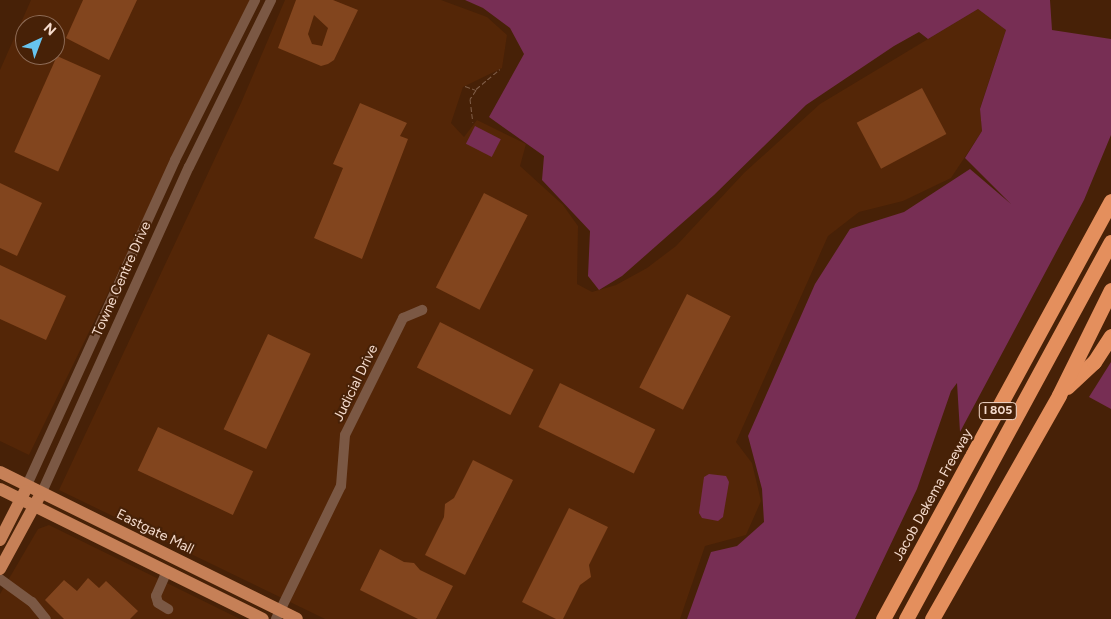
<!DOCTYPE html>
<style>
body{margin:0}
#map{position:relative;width:1111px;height:619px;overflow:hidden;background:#472107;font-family:Figtree,sans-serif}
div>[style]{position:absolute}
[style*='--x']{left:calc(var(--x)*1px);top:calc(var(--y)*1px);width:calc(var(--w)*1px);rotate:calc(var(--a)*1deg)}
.built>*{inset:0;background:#542607}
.green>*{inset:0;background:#772e54;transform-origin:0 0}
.building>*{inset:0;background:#82451e;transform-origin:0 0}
.path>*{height:1px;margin-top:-0.5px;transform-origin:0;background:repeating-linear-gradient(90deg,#7f5d47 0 5px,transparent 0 7.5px)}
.minor>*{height:10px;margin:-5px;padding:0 5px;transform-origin:5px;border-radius:5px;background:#7b5844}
.major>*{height:12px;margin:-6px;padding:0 6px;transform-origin:6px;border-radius:6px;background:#c68057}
.highway>*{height:15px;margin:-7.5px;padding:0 7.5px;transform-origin:7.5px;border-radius:7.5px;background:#e48f5d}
span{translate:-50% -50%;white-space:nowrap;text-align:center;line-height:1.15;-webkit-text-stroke:4px #472107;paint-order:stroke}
.shield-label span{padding:1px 4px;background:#472107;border:1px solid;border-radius:4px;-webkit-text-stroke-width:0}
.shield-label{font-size:12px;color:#f5dbcd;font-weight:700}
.street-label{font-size:14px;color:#f5dbcd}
.north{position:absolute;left:15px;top:15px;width:50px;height:50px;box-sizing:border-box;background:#472107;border:1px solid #8d6b56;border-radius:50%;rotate:43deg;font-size:14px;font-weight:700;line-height:20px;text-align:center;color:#f5dbcd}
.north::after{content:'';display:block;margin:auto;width:18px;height:22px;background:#67c4ef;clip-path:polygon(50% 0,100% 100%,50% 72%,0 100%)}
</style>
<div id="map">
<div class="built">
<i style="clip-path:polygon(evenodd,31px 0,251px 0,29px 455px,0 441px,0 70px,31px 0,25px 25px,55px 25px,55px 55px,25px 55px,25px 25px)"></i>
<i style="clip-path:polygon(285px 0,441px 0,487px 17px,507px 35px,502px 68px,463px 87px,451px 123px,464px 137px,477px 120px,526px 144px,520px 166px,563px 205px,578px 226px,577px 284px,592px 292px,616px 285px,647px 268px,676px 246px,744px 173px,820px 104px,978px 9px,1006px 30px,980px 108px,982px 131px,951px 178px,903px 201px,859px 212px,828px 236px,736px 442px,752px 463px,761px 501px,746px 535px,705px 546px,680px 619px,325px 619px,59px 490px,241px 103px)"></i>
<i style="clip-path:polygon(49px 525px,240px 619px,0 619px,0 594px,38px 529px)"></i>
</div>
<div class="green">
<i style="clip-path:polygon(465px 0,1050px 0,1052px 30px,1111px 39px,1111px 135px,1084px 200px,960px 432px,957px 383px,951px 391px,917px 489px,855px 619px,687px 619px,711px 552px,737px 546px,764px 522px,762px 489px,748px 436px,815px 284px,850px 229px,904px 212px,970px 169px,1011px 204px,965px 158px,982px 131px,980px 109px,1006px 30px,978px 9px,928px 39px,919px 32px,894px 46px,806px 105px,714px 195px,622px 276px,599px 290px,588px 276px,590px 231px,542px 180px,544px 156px,489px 117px,524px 54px,510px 28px,483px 8px)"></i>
<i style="left:475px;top:126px;width:29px;height:20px;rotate:27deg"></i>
<i style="clip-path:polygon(1111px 362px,1111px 409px,1089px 397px)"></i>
<i style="clip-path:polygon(709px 474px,726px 476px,729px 482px,723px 517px,718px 521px,702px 518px,699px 513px,704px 477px)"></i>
</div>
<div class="building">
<i style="clip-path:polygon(83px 0,137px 0,109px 60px,66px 38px)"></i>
<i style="clip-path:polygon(evenodd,296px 0,333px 0,358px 10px,334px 60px,328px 64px,321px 66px,278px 48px,296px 0,314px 15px,328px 28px,322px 46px,312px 44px,308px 34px,314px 15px)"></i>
<i style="left:57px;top:56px;width:48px;height:105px;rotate:24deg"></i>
<i style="left:922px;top:88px;width:52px;height:74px;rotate:62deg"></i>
<i style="clip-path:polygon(360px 103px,407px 123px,400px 136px,408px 139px,362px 259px,314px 238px,343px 168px,333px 164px)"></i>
<i style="clip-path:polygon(0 183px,42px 203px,17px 256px,0 248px)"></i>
<i style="left:484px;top:193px;width:49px;height:106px;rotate:27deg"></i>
<i style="clip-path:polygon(0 265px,66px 296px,46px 340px,0 319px)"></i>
<i style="left:687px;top:294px;width:49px;height:105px;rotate:27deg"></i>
<i style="left:440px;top:322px;width:105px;height:51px;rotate:27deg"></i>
<i style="left:268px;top:334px;width:47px;height:105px;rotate:25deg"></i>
<i style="left:560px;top:383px;width:106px;height:49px;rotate:26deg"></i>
<i style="left:158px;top:427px;width:105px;height:48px;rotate:25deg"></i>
<i style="clip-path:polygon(473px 460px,513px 480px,465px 575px,425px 555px,444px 517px,445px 504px,454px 498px)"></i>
<i style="clip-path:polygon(569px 508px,608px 527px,589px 565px,591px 577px,580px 585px,563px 619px,556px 619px,522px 602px)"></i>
<i style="clip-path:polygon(380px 549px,404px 562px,414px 563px,420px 570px,453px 586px,436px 619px,418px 619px,360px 590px)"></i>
<i style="clip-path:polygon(88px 578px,99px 588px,106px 581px,138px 611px,130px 619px,64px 619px,45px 600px,64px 580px,77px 591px)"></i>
</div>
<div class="path">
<i style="--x:465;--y:86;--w:12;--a:20"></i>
<i style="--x:476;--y:90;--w:11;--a:124"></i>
<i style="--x:470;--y:99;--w:23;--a:83"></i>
<i style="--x:476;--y:89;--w:31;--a:-40"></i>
</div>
<div class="minor">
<i style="--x:27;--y:485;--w:357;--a:-65.5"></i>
<i style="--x:175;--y:160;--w:179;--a:-63.4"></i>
<i style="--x:42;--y:492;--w:357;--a:-65.7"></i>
<i style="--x:189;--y:167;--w:186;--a:-63.8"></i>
<i style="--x:167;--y:571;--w:27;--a:114"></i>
<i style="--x:156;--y:596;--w:7;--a:74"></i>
<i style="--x:158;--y:603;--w:12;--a:31"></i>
<i style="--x:0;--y:579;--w:39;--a:36"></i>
<i style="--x:32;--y:602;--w:22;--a:51"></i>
<i style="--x:276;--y:619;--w:148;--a:-64"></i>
<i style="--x:341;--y:486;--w:51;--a:-85.5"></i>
<i style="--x:345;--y:435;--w:131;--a:-63.6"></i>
<i style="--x:403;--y:318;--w:21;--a:-23"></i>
</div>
<div class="major">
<i style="--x:0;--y:472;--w:331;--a:26.3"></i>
<i style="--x:0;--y:489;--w:293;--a:26.3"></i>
<i style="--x:0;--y:540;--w:55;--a:-63"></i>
<i style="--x:0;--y:569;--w:80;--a:-61.5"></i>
</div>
<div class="highway">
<i style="--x:1067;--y:387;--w:37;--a:-43"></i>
<i style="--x:1094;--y:362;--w:31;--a:-57"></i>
<i style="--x:883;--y:619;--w:476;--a:-61.4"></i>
<i style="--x:906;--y:619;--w:429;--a:-61.5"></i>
<i style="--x:932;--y:619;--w:257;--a:-60.4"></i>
<i style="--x:1059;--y:395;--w:117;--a:-63.7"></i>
</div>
<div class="shield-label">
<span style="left:998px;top:411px">I 805</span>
</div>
<div class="street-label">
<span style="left:122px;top:279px;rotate:-66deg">Towne Centre Drive</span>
<span style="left:356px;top:383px;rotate:-64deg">Judicial Drive</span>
<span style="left:933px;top:495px;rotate:-61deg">Jacob Dekema Freeway</span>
<span style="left:155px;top:532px;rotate:26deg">Eastgate Mall</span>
</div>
<div class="north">N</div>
</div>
